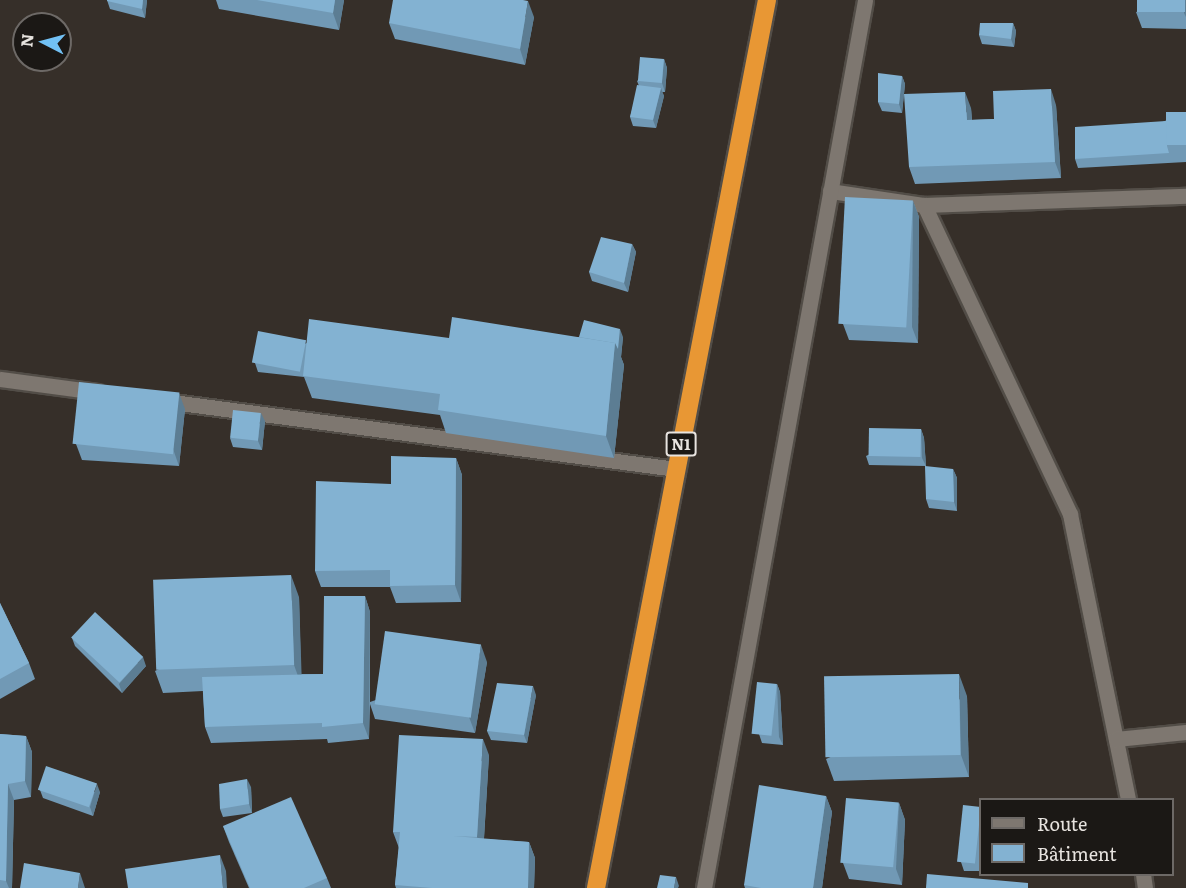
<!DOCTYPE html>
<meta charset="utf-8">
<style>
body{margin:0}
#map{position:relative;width:1186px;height:888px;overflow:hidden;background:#362f29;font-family:Literata,serif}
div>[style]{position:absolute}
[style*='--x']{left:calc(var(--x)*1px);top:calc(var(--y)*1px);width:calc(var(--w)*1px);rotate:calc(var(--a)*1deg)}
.roads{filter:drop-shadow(2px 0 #524d47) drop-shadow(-2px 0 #524d47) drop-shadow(0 2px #524d47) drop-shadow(0 -2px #524d47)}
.street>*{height:15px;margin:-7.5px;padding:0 7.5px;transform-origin:7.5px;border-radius:7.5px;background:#7e7770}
.highway>*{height:18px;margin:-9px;padding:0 9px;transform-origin:9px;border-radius:9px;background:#e89734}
.wall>*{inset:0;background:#7199b5}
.shaded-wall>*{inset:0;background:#5c7d93}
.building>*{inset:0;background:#83b2d2;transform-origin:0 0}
span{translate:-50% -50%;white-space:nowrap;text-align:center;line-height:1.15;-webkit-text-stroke:6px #1b1815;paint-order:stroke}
.shield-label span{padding:2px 4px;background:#1b1815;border:2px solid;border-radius:4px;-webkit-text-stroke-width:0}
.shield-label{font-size:15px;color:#e7e3df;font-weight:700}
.legend{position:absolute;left:979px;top:798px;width:195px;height:78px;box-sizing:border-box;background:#1b1815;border:2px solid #6d6966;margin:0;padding:8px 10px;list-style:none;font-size:18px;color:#e7e3df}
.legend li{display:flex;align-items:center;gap:12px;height:30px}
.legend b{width:30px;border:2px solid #6d6966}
.north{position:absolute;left:12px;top:12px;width:60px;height:60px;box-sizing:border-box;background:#1b1815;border:2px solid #6d6966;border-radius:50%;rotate:276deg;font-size:16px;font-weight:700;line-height:24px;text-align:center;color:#e7e3df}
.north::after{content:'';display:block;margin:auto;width:21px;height:27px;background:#72c1f5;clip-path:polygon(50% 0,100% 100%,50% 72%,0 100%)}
</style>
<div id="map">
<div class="roads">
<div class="street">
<i style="--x:830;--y:191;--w:95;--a:8.5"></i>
<i style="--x:924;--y:205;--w:342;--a:64.7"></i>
<i style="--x:1070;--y:514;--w:292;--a:78.5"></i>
<i style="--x:924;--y:205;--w:262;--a:-2"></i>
<i style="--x:0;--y:379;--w:98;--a:7.6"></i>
<i style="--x:165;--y:401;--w:516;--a:7.58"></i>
<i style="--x:1116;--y:739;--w:70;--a:-5.7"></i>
<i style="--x:1143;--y:874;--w:14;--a:82"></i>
<i style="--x:704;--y:888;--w:902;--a:-79.72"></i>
</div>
<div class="highway">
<i style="--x:596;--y:888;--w:904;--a:-79.1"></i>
</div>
</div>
<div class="wall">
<i style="clip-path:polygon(107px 0,147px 0,145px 18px,110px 9px)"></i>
<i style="clip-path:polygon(216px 0,344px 0,339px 30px,219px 9px)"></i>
<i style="clip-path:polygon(1186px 0,1186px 29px,1142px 28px,1136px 12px)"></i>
<i style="clip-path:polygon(534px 17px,525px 65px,395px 39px,389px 23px)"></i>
<i style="clip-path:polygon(1013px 23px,1016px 31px,1014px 47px,982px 44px,979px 35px)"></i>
<i style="clip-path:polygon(664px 59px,667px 68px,665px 92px,662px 92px,664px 96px,656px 128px,633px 126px,630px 117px,639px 86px,637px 81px)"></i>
<i style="clip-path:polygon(902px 76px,905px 84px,902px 113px,882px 111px,878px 102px)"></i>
<i style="clip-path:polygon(1056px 105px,1061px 178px,915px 184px,909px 167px,971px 108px,972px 120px,994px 119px)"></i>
<i style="clip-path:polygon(1186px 112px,1186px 162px,1078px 168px,1075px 159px)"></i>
<i style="clip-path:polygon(913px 201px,919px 217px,918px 343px,849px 340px,843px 324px)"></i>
<i style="clip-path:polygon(632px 244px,636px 252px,628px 292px,592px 281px,589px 272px)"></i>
<i style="clip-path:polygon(579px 337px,623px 337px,621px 357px,624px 365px,614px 458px,446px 433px,440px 415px,312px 398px,304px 377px,258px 372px,255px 363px,307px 343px,449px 338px)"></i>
<i style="clip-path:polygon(185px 409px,179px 466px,82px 460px,76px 444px)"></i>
<i style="clip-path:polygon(265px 421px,262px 450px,233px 447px,230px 438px)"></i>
<i style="clip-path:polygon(921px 429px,924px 438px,926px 466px,869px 465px,866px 456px)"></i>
<i style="clip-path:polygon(456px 458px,462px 475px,461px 602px,396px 603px,390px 587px,321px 587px,315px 571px,391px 484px)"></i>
<i style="clip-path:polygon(953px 469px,957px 478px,957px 511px,929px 508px,926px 499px)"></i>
<i style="clip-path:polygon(365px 596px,370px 612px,370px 702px,487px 662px,475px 733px,375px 719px,370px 704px,369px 739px,328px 743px,327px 739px,211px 743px,205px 727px,203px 691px,163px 693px,155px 671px,299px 597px,301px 674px,323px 674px)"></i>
<i style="clip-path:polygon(0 603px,29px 663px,35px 679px,0 699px)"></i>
<i style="clip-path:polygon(72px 638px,146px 666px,122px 693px,75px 646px)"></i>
<i style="clip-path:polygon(777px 684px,780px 692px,783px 745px,762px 743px,759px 734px)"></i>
<i style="clip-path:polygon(536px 695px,527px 743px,491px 740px,487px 731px)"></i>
<i style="clip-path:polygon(967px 696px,969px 777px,834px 781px,826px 759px)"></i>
<i style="clip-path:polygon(0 734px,26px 736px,32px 752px,31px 797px,14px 800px,12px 888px,0 888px)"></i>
<i style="clip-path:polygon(489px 755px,484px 839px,529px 842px,535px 858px,534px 888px,396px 888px,395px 885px,399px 848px,393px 832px)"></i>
<i style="clip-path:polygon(251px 787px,252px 813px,223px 817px,220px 809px)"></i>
<i style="clip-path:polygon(40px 790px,100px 792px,93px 816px,43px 798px)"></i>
<i style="clip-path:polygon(826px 796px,832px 812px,822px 888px,745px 888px,744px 885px)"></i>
<i style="clip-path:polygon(899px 803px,905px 820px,902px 885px,849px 879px,843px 863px)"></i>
<i style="clip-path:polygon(981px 807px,981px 871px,964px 871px,961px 862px)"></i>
<i style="clip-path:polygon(223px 826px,327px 878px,331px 888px,249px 888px,229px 842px)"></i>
</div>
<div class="shaded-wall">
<i style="clip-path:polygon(143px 0,147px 0,145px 18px,142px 9px)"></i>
<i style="clip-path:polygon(335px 0,344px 0,339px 30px,333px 13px)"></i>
<i style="clip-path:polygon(1185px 0,1186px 0,1186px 17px,1184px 13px)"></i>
<i style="clip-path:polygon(528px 1px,534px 17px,525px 65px,520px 49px)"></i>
<i style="clip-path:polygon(1013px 23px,1016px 31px,1014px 47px,1011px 39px)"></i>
<i style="clip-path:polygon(664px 59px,667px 68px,665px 92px,662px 83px)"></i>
<i style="clip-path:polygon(902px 76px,905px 84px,902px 113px,899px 104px)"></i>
<i style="clip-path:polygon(661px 88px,664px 96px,656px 128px,653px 120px)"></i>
<i style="clip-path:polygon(1051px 89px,1056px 105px,1061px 178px,1055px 162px)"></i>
<i style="clip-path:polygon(965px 92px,971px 108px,973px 136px,967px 120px)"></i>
<i style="clip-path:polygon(913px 201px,919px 217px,918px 343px,912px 327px)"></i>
<i style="clip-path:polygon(632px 244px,636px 252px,628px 292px,624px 283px)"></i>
<i style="clip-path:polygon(620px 329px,623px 337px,621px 357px,624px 365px,614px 458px,606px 436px,615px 343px)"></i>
<i style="clip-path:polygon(179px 393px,185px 409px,179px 466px,173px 449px)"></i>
<i style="clip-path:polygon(261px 413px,265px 421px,262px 450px,258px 441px)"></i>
<i style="clip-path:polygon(921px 429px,924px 438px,926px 466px,922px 458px)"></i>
<i style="clip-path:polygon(456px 458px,462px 475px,461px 602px,455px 585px)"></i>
<i style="clip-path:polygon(953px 469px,957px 478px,957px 511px,954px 502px)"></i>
<i style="clip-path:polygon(291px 575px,299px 597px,302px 687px,294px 665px)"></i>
<i style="clip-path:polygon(365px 596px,370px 612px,369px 739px,363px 723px)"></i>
<i style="clip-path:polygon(481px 645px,487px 662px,475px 733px,469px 717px)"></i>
<i style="clip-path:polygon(143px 657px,146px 666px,122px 693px,119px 684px)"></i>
<i style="clip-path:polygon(959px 674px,967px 696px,969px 777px,961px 755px)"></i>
<i style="clip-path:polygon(777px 684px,780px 692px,783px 745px,779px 737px)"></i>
<i style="clip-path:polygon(533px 686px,536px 695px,527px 743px,524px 735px)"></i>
<i style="clip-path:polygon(26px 736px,32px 752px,31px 797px,25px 781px)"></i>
<i style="clip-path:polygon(483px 739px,489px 755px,483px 853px,477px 837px)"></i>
<i style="clip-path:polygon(247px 779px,251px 787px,252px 813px,249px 804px)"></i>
<i style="clip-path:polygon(8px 784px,14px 800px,12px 888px,9px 888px,6px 881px)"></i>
<i style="clip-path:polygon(97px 784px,100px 792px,93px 816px,90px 807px)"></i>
<i style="clip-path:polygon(826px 796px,832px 812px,822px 888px,813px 888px)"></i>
<i style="clip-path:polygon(899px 803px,905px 820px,902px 885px,896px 869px)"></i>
<i style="clip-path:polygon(529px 842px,535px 858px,534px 888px,528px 888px)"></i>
<i style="clip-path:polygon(220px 855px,226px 871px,227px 888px,223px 888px)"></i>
<i style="clip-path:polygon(80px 873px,85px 888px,78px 888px)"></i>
<i style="clip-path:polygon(676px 877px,679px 886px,678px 888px,674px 888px)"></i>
</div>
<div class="building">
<i style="clip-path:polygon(107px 0,143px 0,142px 9px,107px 1px)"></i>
<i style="clip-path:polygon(257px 0,335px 0,333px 13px)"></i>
<i style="clip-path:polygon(393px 0,523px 0,528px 1px,520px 49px,389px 23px)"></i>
<i style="left:1137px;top:0;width:48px;height:12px"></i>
<i style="clip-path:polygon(980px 23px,1013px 23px,1011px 39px,979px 35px)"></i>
<i style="left:640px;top:57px;width:24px;height:24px;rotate:5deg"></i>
<i style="clip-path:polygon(878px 73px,902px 76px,899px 104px,878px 102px)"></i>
<i style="clip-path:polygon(637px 85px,661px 88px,653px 120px,630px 117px)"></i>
<i style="clip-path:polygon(1051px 89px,1055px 162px,909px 167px,904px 94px,965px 92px,967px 120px,994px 119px,993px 91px)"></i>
<i style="left:1186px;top:112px;width:33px;height:20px;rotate:90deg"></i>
<i style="clip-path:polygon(1166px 121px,1167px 146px,1169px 153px,1075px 159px,1075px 127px)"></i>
<i style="left:845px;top:197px;width:68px;height:127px;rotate:3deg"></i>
<i style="clip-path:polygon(601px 237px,632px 244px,624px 283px,589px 272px)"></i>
<i style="clip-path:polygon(452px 317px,615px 343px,606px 436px,438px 410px,440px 394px,303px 376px,309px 319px,449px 338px)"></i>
<i style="clip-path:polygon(584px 320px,620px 329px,618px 349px,615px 343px,579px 337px)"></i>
<i style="left:258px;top:331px;width:49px;height:32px;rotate:11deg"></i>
<i style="left:79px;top:382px;width:101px;height:62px;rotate:6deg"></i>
<i style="left:233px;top:410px;width:28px;height:28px;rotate:6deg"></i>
<i style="left:869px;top:428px;width:52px;height:28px;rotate:1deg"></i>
<i style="clip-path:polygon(391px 456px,456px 458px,455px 585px,390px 586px,390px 570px,315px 571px,316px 481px,391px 484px)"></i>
<i style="clip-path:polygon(925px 466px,953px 469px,954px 502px,926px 499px)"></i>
<i style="left:291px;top:575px;width:90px;height:138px;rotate:88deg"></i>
<i style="clip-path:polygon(324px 596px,365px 596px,363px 723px,322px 727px,322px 723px,205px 727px,202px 677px,323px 674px)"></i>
<i style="clip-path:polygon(0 603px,29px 663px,0 679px)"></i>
<i style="left:95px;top:612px;width:66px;height:35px;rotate:43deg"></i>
<i style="left:385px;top:631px;width:97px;height:74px;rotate:8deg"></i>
<i style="left:959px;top:674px;width:81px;height:135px;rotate:89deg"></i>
<i style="left:757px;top:682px;width:20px;height:52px;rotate:6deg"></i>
<i style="clip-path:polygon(497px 683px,533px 686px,524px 735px,487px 731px)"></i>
<i style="clip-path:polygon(0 734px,26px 736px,25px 781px,8px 784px,6px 881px,0 880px)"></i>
<i style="clip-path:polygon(399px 735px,483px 739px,477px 837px,453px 836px,529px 842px,528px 888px,432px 888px,395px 885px,400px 832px,393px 832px)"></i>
<i style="left:46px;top:766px;width:54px;height:25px;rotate:19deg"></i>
<i style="clip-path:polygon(247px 779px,249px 804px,220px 809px,219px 784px)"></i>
<i style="clip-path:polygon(759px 785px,826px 796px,813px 888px,761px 888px,744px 885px)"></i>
<i style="clip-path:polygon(291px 797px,327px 878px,304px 888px,250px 888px,223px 826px)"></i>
<i style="left:846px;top:798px;width:53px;height:65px;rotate:5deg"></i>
<i style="left:963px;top:805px;width:18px;height:57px;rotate:6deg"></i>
<i style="clip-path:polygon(220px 855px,223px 888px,128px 888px,125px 869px)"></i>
<i style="clip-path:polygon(24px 863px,80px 873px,78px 888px,20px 888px)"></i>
<i style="clip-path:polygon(927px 874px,1028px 883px,1028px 888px,926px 888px)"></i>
<i style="clip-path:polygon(660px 875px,676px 877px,674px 888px,657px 888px)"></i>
</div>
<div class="shield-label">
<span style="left:681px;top:444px">N1</span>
</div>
<ul class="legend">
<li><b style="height:8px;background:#7e7770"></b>Route</li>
<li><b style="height:16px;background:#83b2d2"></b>Bâtiment</li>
</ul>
<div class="north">N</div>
</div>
